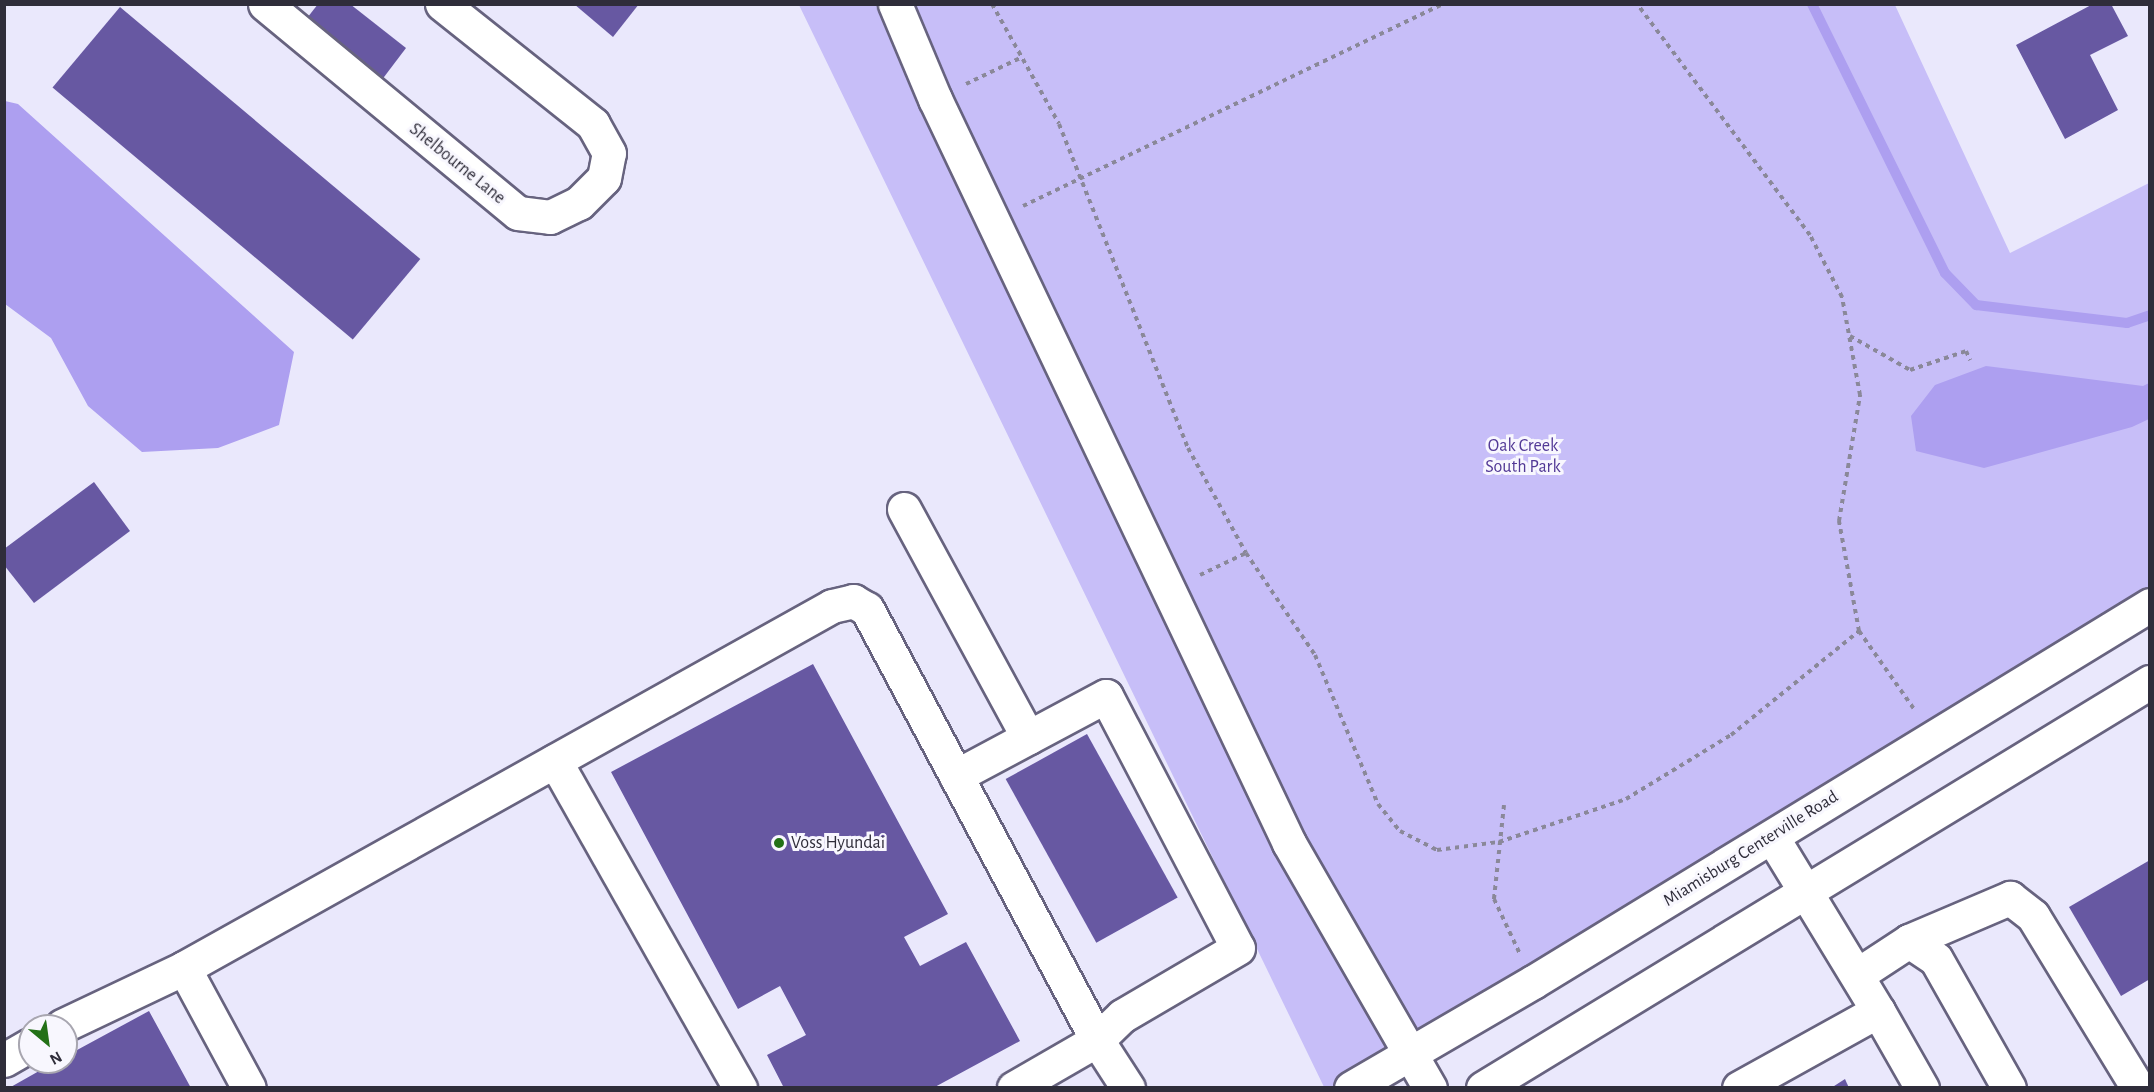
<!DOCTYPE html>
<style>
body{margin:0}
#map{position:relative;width:2154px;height:1092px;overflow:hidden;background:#eae8fc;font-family:"Alegreya Sans",sans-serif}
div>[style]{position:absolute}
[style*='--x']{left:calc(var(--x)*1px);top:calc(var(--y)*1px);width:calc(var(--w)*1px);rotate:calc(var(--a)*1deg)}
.green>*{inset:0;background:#c7bef8}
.water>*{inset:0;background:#ad9ff0}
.stream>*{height:10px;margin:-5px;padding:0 5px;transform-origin:5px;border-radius:5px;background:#ad9ff0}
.building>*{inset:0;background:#6758a2;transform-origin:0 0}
.path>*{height:4px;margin-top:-2px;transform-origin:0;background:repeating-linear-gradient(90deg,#8a8899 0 4.5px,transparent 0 9px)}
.roads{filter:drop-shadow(2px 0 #67637f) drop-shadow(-2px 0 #67637f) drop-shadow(0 2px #67637f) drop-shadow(0 -2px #67637f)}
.minor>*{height:33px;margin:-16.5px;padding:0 16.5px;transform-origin:16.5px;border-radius:16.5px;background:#fff}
.major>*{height:33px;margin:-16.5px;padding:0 16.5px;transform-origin:16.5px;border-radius:16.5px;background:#fff}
.dots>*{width:16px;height:16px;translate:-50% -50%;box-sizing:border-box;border:3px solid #f8f7fe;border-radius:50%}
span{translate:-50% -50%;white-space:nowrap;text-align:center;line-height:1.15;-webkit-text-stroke:6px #f8f7fe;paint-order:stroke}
.street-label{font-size:18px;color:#2f2d3a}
.park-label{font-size:18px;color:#523996}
.poi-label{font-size:18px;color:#2f2d3a}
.left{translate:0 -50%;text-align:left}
.frame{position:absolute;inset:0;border:6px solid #2f2d3a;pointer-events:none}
.north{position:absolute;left:18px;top:1014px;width:60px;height:60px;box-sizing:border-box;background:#f8f7fe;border:2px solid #a8a6b0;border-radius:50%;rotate:151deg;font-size:16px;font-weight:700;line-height:24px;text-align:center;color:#2f2d3a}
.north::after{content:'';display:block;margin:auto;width:21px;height:27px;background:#237117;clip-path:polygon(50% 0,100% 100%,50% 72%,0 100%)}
</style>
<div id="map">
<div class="green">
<i style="clip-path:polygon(799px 5px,1895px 5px,2010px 253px,2149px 183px,2149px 605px,1351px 1087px,1324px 1087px)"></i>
</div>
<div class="water">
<i style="clip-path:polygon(5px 101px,18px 104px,294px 352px,279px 425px,218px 448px,142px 452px,88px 406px,51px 338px,5px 304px)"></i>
<i style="clip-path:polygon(1986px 366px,2143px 386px,2149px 383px,2149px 419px,2132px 427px,1984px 468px,1916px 451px,1911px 416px,1935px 385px)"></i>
</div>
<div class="stream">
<i style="--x:1812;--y:4;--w:300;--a:63.7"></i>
<i style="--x:1945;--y:273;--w:45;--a:45.9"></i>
<i style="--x:1976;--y:305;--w:152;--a:6.8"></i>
<i style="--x:2127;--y:323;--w:24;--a:-19"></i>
</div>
<div class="building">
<i style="clip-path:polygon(318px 4px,350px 4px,406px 48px,381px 81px,304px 22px)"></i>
<i style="clip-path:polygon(574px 4px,639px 4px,613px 37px)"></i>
<i style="clip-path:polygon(2093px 4px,2111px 4px,2128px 36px,2090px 55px,2118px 110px,2065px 139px,2016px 45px)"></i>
<i style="left:120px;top:7px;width:392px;height:105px;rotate:40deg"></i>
<i style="clip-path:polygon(94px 482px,130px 531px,34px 603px,4px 565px,4px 549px)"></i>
<i style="clip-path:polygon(813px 664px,948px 914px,904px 937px,920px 966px,966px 942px,1020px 1041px,933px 1088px,784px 1088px,767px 1055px,806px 1035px,780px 986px,738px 1009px,611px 772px)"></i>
<i style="left:1087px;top:734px;width:187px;height:93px;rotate:61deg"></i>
<i style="clip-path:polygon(2150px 860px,2150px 979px,2121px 996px,2069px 907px)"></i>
<i style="clip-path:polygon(149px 1011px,191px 1088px,9px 1088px,55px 1062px,66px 1062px,66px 1056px)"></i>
<i style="clip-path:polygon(1845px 1079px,1849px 1088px,1831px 1088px)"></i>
</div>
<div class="path">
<i style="--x:992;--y:4;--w:137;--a:60.8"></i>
<i style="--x:1059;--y:124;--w:349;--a:68.3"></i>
<i style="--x:1188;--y:448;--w:120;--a:61.1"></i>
<i style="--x:1246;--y:553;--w:123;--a:55.9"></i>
<i style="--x:1315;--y:655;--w:162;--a:67.1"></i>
<i style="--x:1378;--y:804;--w:35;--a:51"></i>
<i style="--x:1400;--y:831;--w:42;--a:27.2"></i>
<i style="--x:1437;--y:850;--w:63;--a:-7.4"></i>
<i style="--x:1499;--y:842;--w:134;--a:-18.7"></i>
<i style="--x:1626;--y:799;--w:123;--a:-31.4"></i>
<i style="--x:1731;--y:735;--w:165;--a:-39.1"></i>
<i style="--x:1859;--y:631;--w:112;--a:-100.3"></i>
<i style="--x:1839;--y:521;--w:128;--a:-80.5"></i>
<i style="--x:1860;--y:395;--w:100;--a:-100.4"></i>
<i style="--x:1842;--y:297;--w:70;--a:-117.3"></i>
<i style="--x:1810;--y:235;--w:289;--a:-126.8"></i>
<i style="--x:966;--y:84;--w:62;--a:-25.7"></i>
<i style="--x:1023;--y:206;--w:465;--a:-25.7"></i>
<i style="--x:1850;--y:336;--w:69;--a:29.5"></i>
<i style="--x:1910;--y:370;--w:59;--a:-18.7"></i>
<i style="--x:1966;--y:351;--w:10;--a:66"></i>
<i style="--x:1200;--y:575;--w:51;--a:-25.6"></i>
<i style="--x:1859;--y:631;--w:95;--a:54.8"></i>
<i style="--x:1504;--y:805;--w:95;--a:96.1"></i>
<i style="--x:1494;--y:899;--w:59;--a:64.7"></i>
</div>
<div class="roads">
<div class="minor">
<i style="--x:265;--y:4;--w:328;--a:39.6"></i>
<i style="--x:518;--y:213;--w:32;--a:7"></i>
<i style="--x:550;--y:217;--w:32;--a:-26"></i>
<i style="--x:579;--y:203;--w:35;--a:-45"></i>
<i style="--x:604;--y:178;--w:25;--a:-79"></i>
<i style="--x:609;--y:153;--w:33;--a:-119"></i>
<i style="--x:593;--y:124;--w:193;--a:-141.5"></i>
<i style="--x:895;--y:4;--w:103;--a:67.2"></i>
<i style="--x:935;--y:99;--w:824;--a:64.55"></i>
<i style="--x:1289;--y:843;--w:283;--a:60.1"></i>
<i style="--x:904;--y:509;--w:260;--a:61.5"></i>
<i style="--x:555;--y:761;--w:376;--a:60.5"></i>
<i style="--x:956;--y:776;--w:170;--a:-28.1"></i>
<i style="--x:1106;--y:696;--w:284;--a:62.4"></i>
<i style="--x:1238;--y:948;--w:134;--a:149.6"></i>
<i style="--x:1122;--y:1016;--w:35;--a:136"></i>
<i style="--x:1097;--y:1040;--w:96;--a:150"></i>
<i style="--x:1909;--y:941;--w:110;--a:-23.1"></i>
<i style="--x:2010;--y:898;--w:29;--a:38"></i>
<i style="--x:2033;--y:916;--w:202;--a:58.6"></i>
<i style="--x:184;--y:968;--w:136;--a:61.6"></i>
<i style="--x:1857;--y:975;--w:62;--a:-33.2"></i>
<i style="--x:1909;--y:941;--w:32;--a:34"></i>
<i style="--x:1936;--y:959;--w:148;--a:60.5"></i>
<i style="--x:1878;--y:1011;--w:89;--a:60.3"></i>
<i style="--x:62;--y:1026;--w:135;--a:-25.4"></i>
<i style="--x:184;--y:968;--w:742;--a:-29.19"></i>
<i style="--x:832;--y:606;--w:22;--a:-13"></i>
<i style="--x:853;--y:601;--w:16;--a:30"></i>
<i style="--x:867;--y:609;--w:489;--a:61.9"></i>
<i style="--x:1097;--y:1040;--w:57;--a:57.1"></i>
<i style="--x:4;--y:1060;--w:30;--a:-30"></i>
<i style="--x:1739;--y:1088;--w:159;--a:-29"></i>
<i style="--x:1878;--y:1011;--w:140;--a:-121.3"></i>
</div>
<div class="major">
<i style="--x:1772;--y:837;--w:63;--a:58.6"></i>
<i style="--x:1351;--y:1088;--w:211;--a:-30.2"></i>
<i style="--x:1533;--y:982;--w:723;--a:-31.43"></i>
<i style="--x:1483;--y:1088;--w:781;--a:-31.33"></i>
</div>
</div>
<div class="dots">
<i style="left:779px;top:843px;background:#237117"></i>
</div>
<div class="street-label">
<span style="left:457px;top:164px;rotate:39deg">Shelbourne Lane</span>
<span style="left:1751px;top:849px;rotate:-32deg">Miamisburg Centerville Road</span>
</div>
<div class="park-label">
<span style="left:1523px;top:457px">Oak Creek<br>South Park</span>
</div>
<div class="poi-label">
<span class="left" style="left:791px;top:843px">Voss Hyundai</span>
</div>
<div class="frame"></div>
<div class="north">N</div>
</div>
